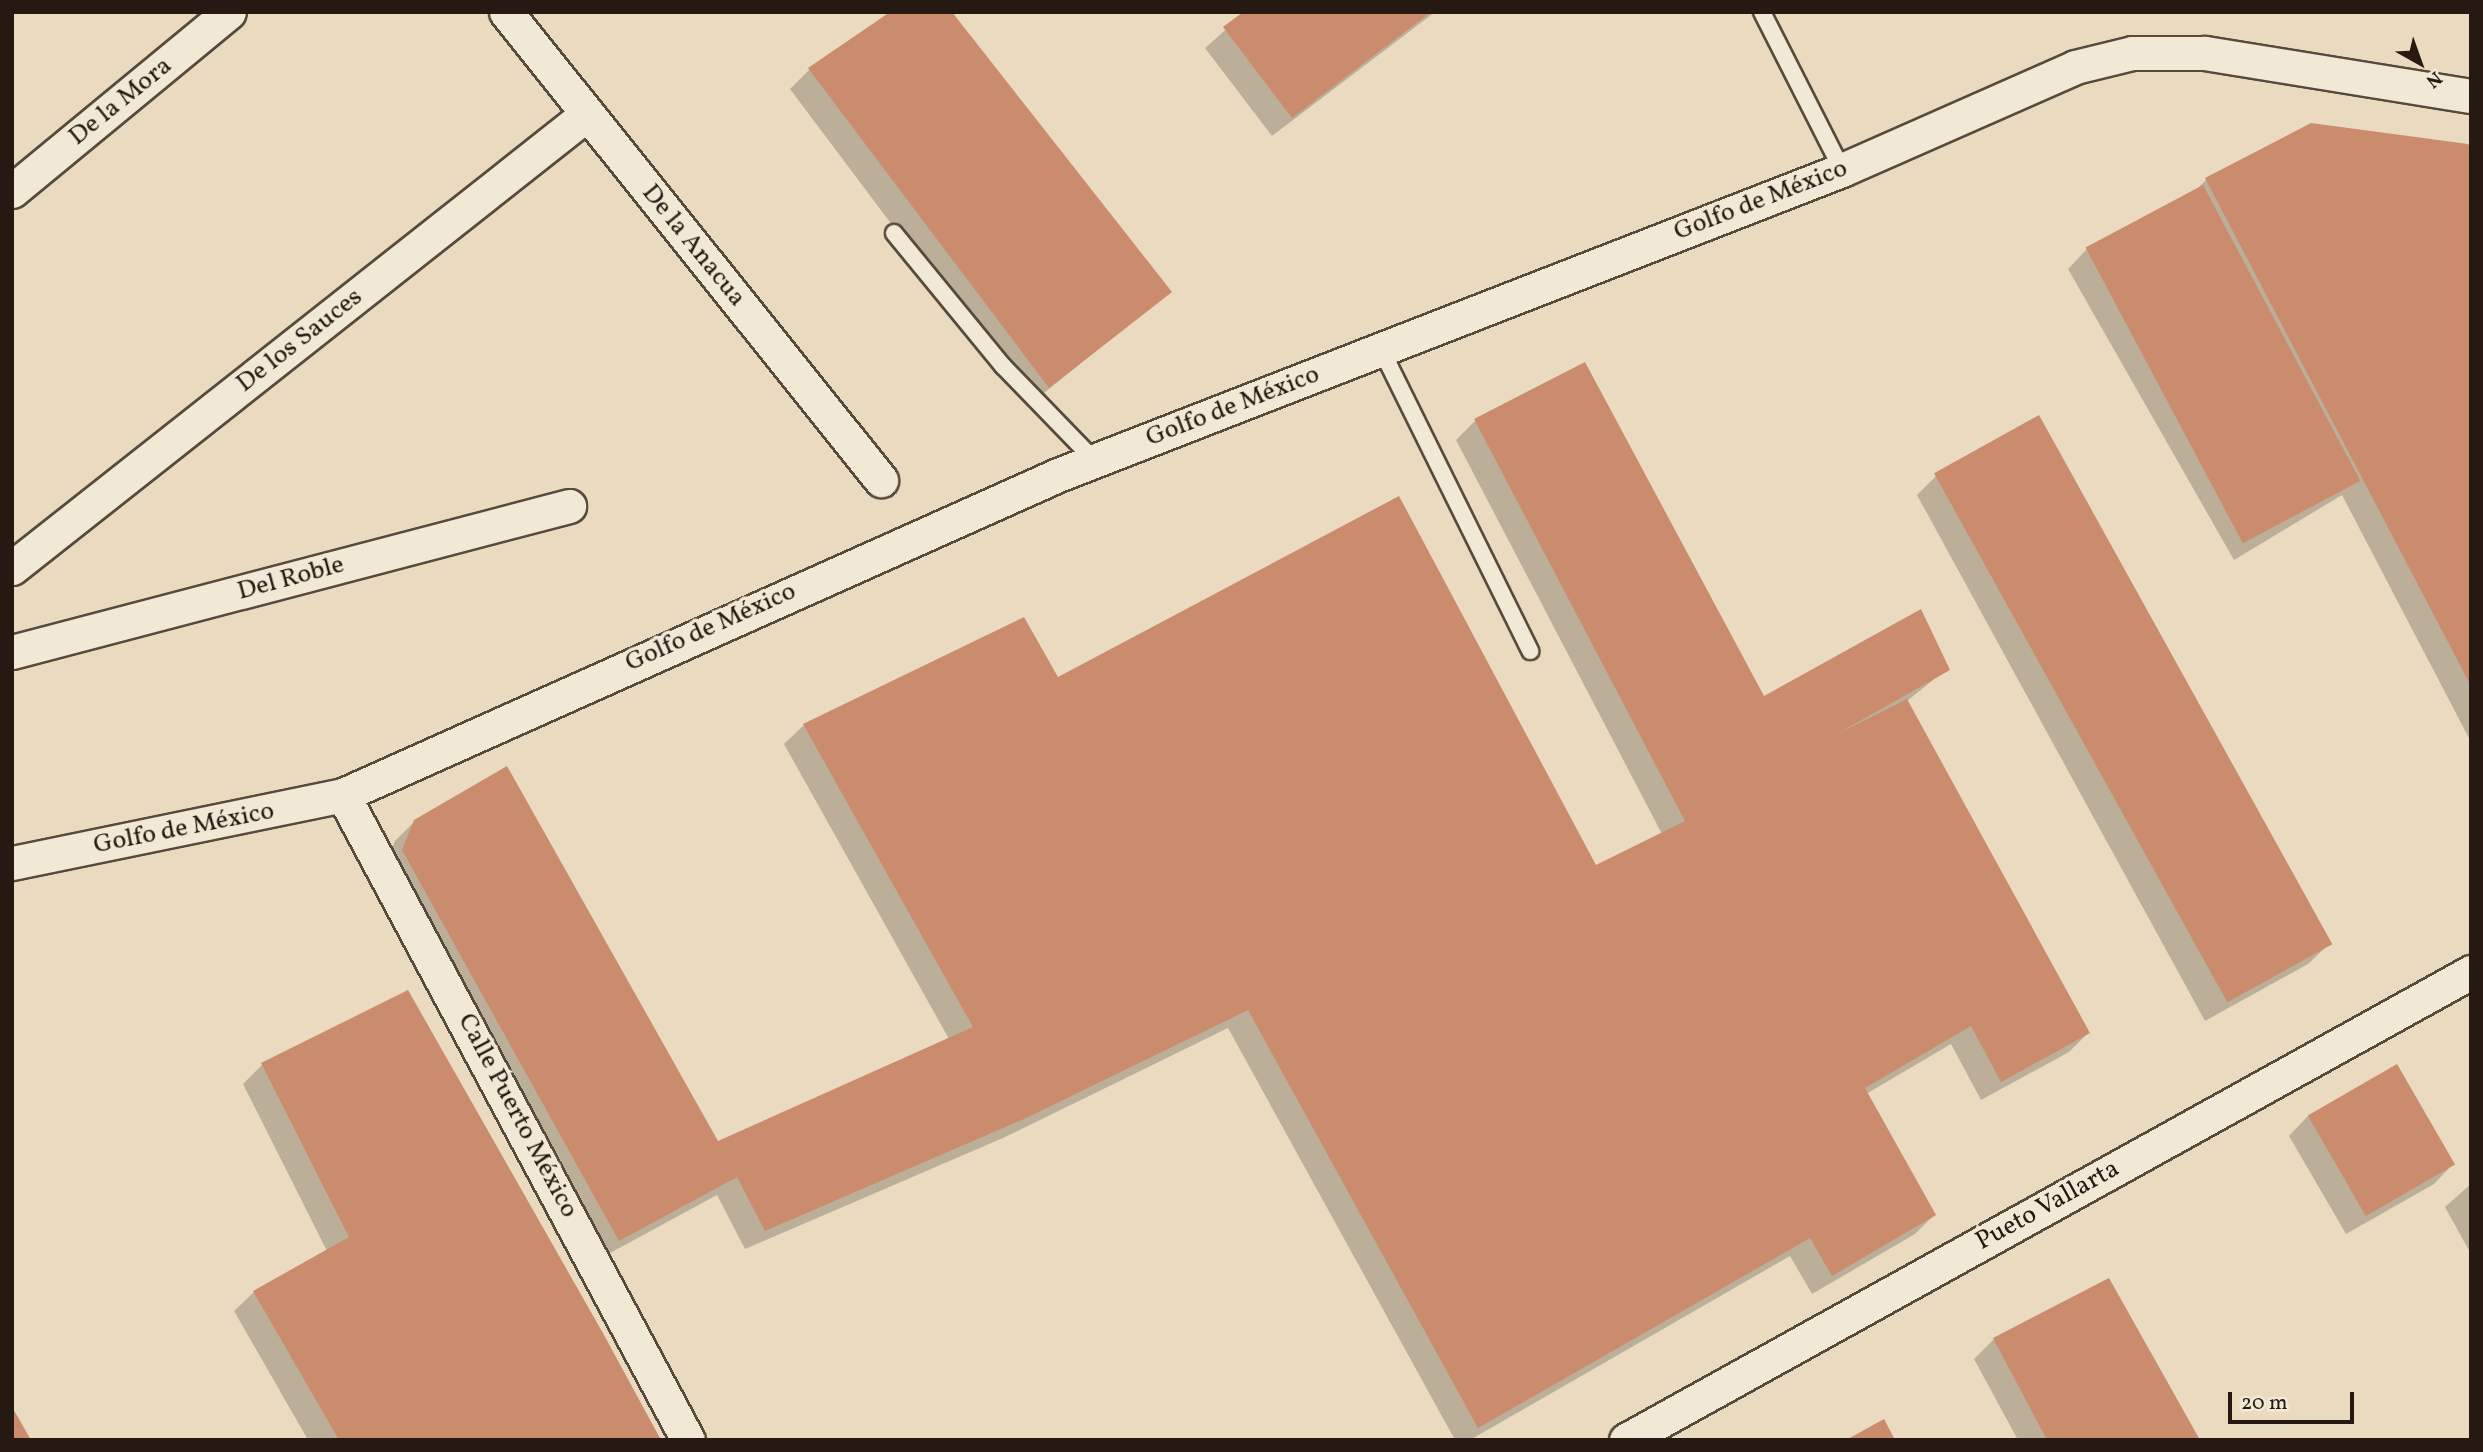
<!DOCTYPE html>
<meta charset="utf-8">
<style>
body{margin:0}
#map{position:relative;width:2483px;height:1452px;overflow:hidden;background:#eadbc0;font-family:Vollkorn,serif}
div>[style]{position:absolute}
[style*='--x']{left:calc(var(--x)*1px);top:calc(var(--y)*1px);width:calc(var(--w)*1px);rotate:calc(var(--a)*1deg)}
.shadow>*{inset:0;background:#0003}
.building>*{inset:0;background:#cb8b6d;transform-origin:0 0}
.roads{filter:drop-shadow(2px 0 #564a3d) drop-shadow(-2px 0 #564a3d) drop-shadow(0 2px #564a3d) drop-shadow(0 -2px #564a3d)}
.lane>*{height:16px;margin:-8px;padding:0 8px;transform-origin:8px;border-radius:8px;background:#f1e8d6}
.street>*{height:33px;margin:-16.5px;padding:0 16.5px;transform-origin:16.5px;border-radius:16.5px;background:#f1e8d6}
span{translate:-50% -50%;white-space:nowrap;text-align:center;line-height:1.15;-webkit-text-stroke:7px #f1e8d6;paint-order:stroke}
.street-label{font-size:26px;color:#251911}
.frame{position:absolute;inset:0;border:14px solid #251911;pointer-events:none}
.north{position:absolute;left:2385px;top:28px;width:70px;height:70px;-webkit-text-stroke:5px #f1e8d6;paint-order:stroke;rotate:140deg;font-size:19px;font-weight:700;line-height:28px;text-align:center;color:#251911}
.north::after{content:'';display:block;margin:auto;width:24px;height:32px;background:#251911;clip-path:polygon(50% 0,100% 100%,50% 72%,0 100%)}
.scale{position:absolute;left:2228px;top:1392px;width:126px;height:32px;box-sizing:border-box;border:4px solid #251911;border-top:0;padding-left:9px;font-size:21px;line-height:24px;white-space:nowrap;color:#251911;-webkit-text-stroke:5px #f1e8d6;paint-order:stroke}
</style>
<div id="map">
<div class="shadow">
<i style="clip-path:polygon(893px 12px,1170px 291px,1028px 406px,790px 89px,809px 70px)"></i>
<i style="clip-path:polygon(1246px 12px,1435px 12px,1272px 136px,1205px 48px)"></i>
<i style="clip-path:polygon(2471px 152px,2471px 742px,2342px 495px,2234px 560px,2068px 269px,2087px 249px,2195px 191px,2206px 180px)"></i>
<i style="clip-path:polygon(1475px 421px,1763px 699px,1947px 669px,1907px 701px,2088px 1033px,2069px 1052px,1981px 1100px,1951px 1044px,1866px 1094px,1934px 1215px,1915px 1234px,1812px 1294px,1790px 1256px,1470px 1440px,1455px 1440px,1228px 1028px,1003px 1138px,745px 1249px,717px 1195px,599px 1259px,383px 870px,395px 841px,415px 821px,717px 1144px,949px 1039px,784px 744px,804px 725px,1057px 679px,1595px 868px,1662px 834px,1456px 440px)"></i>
<i style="clip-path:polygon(1936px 476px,2328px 945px,2308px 964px,2205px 1021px,1917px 495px)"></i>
<i style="clip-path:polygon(262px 1065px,657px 1440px,308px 1440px,234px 1311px,254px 1292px,327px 1251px,243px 1084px)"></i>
<i style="clip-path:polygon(2308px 1116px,2453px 1164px,2434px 1184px,2346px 1234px,2289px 1136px)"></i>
<i style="clip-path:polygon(2471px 1184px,2471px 1254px,2445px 1207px)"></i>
<i style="clip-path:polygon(2108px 1281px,2198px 1440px,2018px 1440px,1974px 1359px,1994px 1339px)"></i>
</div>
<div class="building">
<i style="clip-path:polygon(890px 12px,952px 12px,1172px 292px,1049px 388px,808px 68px)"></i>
<i style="clip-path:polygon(1243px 12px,1431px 12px,1292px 118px,1223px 27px)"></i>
<i style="clip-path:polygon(2311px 123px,2468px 144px,2471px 148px,2471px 686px,2205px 178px)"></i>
<i style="left:2203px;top:185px;width:335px;height:133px;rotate:62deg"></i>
<i style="clip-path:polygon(1585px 362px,1764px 696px,1921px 609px,1950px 670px,1837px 734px,1907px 699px,2090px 1033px,2001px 1082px,1971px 1026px,1865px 1088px,1936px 1215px,1832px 1276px,1810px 1238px,1478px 1428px,1248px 1010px,1024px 1119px,765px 1231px,737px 1177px,619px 1241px,402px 850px,414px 820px,507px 766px,718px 1141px,973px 1027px,803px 724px,1024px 617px,1058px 677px,1399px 496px,1596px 865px,1685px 821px,1474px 419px)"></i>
<i style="left:2039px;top:415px;width:605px;height:120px;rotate:61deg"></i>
<i style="clip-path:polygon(408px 990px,604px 1335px,661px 1440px,339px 1440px,253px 1291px,349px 1237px,261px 1063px)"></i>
<i style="left:2397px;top:1064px;width:116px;height:103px;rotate:60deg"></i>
<i style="clip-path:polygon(2109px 1278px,2200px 1440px,2047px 1440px,1993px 1338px)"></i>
<i style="clip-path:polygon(12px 1407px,31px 1440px,12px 1440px)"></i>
<i style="clip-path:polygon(1884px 1419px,1895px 1440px,1846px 1440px)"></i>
</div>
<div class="roads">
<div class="lane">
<i style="--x:1762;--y:12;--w:177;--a:63.1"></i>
<i style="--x:894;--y:233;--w:172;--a:50.7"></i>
<i style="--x:1003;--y:366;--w:132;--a:45.9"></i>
<i style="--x:1381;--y:349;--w:337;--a:63.7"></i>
</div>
<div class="street">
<i style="--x:506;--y:12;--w:600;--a:51.3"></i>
<i style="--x:12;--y:191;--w:281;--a:-39.5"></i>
<i style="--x:12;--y:568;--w:733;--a:-38.29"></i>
<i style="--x:12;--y:652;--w:576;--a:-14.69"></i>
<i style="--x:343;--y:795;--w:731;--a:61.86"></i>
<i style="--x:12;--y:863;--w:338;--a:-11.6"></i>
<i style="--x:343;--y:795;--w:783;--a:-24.11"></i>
<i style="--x:1058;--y:475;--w:841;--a:-21.26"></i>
<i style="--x:1842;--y:170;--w:255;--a:-23.8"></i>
<i style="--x:2075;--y:67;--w:59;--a:-13.8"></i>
<i style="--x:2132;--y:53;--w:73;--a:0"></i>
<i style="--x:2205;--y:53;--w:269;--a:9.2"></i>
<i style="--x:1626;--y:1440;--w:966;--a:-28.98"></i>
</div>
</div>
<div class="street-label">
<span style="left:121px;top:102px;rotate:-39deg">De la Mora</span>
<span style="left:1761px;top:201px;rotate:-21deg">Golfo de México</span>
<span style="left:693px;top:246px;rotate:51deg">De la Anacua</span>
<span style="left:300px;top:341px;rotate:-38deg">De los Sauces</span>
<span style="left:1233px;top:407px;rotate:-21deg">Golfo de México</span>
<span style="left:291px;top:579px;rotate:-15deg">Del Roble</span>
<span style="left:711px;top:628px;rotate:-24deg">Golfo de México</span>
<span style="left:184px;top:829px;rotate:-11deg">Golfo de México</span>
<span style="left:517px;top:1116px;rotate:62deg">Calle Puerto México</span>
<span style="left:2048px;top:1206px;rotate:-29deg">Pueto Vallarta</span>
</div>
<div class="frame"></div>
<div class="north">N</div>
<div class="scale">20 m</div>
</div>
